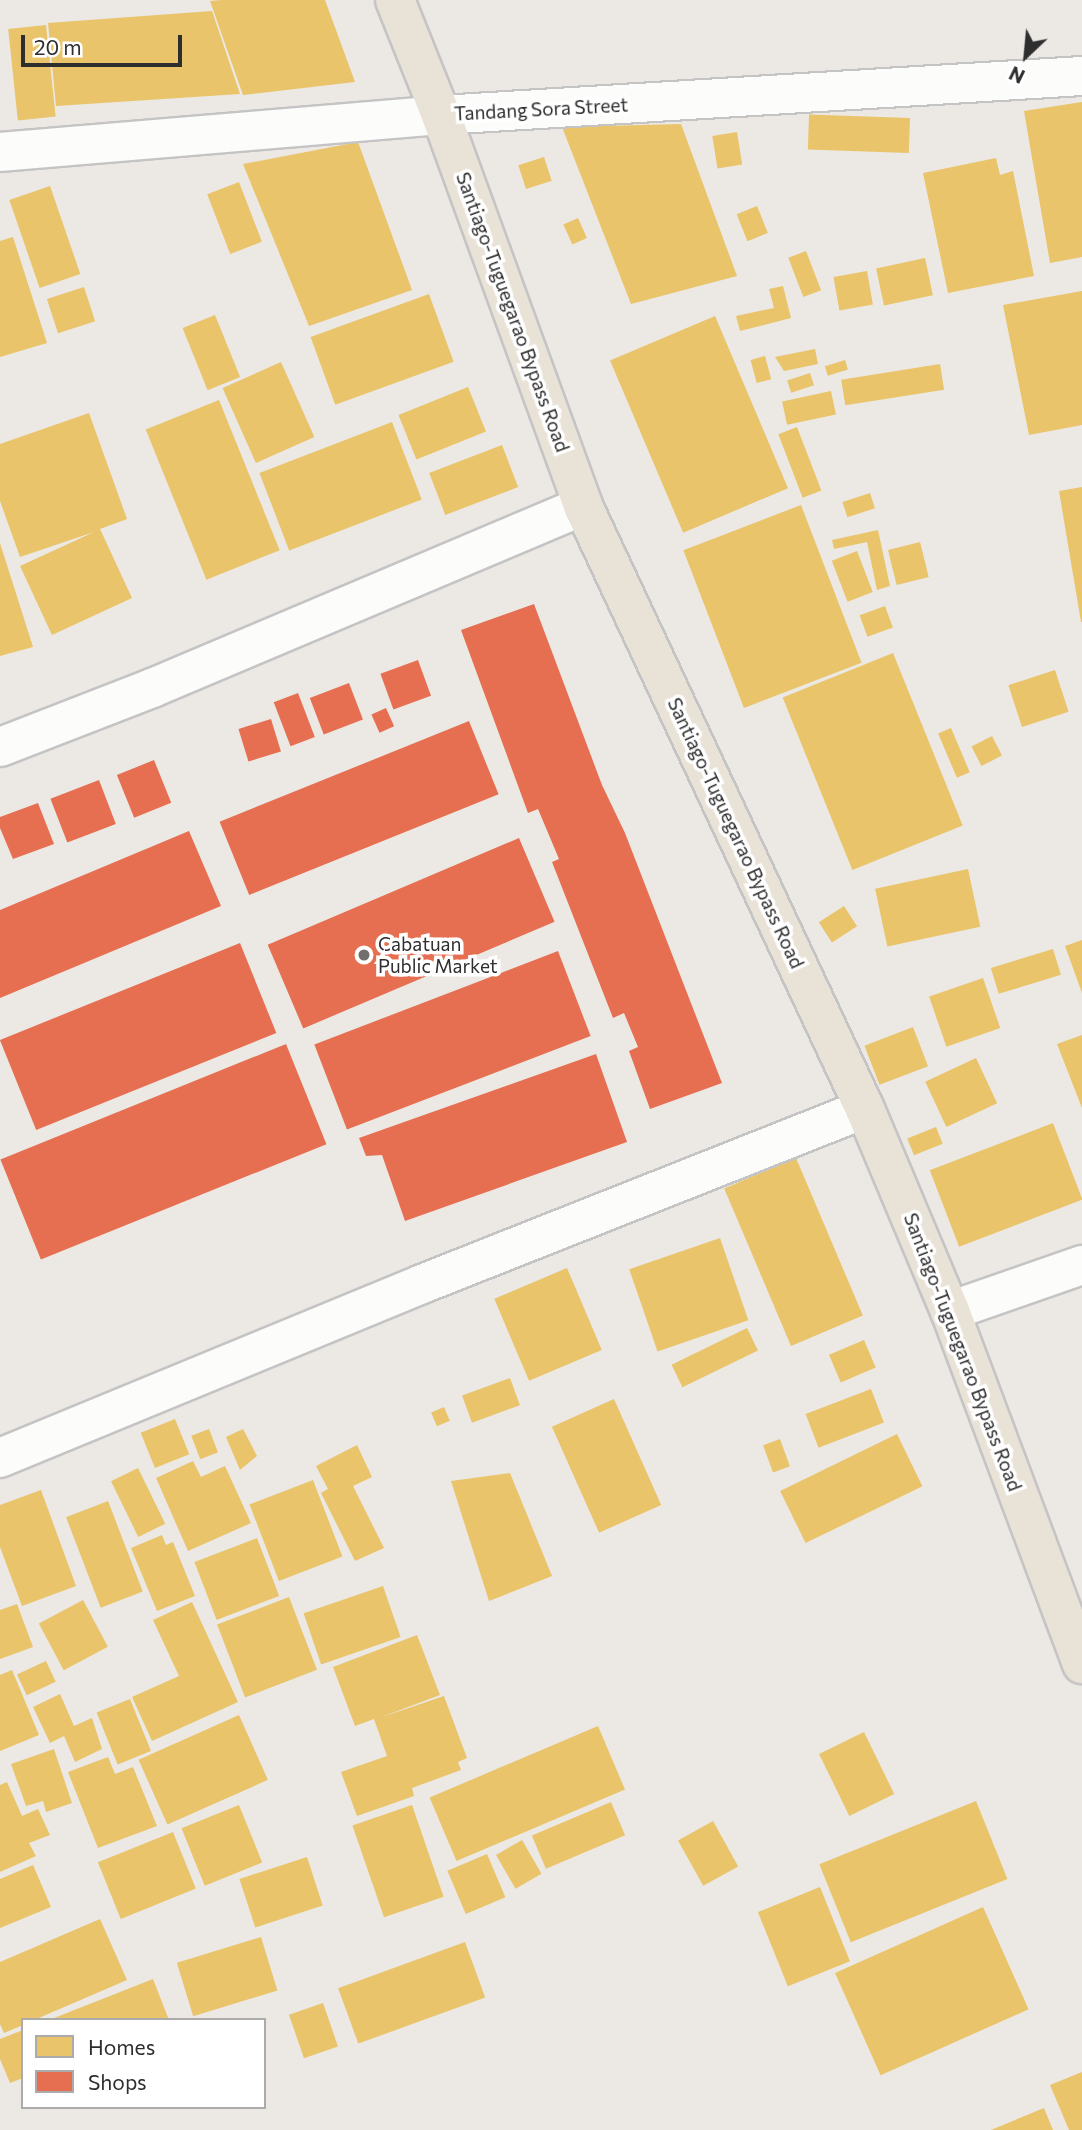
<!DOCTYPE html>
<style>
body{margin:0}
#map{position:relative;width:1082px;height:2130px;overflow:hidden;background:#ece8e4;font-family:Commissioner,sans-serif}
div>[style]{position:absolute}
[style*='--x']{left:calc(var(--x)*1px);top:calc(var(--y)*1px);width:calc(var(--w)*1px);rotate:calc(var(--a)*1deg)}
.homes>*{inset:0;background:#e9c46a;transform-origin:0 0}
.shops>*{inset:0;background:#e76f51;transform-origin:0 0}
.roads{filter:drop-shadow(2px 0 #c5c4c5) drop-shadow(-2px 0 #c5c4c5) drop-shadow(0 2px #c5c4c5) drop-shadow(0 -2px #c5c4c5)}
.minor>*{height:38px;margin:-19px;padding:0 19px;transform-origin:19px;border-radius:19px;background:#fcfcfb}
.tertiary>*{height:38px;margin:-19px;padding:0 19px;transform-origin:19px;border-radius:19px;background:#fcfcfb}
.trunk>*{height:38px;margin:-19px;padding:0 19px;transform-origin:19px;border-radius:19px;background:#e9e2d6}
.dots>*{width:19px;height:19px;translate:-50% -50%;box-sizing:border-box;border:4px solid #fff;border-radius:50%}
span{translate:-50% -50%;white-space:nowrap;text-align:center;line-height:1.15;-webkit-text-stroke:7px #fff;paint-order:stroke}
.street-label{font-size:19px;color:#2e2e2e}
.poi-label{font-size:19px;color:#2e2e2e}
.left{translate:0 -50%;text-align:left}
.legend{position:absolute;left:21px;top:2018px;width:245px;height:91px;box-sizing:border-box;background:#fff;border:2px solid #ababab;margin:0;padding:9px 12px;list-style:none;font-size:21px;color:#2e2e2e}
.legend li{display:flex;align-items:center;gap:14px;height:35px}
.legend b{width:35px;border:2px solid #ababab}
.north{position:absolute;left:991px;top:21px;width:70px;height:70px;-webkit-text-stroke:5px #fff;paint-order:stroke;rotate:206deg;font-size:19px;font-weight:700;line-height:28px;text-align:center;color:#2e2e2e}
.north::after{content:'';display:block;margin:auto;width:24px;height:32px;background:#2e2e2e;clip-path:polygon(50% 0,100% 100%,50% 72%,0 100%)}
.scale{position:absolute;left:21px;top:35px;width:161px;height:32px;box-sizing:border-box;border:4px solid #2e2e2e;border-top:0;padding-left:9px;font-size:21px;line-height:24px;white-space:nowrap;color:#2e2e2e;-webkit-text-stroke:5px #fff;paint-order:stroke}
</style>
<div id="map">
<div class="homes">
<i style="clip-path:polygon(221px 0,325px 0,355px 82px,243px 95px,210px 1px)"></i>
<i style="clip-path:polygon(212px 11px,240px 94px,56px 106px,48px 23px)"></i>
<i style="left:46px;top:25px;width:92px;height:38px;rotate:84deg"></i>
<i style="clip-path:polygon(1082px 102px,1082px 257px,1050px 263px,1024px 111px)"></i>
<i style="left:910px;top:118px;width:35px;height:101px;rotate:92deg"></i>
<i style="clip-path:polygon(681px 124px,737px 276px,631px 304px,562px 127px)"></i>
<i style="left:737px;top:132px;width:33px;height:25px;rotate:81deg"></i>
<i style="clip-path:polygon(358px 142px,412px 290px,309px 326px,243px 164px)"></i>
<i style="left:544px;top:157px;width:25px;height:27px;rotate:72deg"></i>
<i style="clip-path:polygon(996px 158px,1000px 175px,1013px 171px,1034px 276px,948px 293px,923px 173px)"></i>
<i style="left:239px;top:182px;width:64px;height:34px;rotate:69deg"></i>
<i style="left:50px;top:186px;width:93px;height:43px;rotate:71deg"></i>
<i style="left:757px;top:206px;width:29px;height:22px;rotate:68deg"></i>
<i style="left:578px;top:218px;width:22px;height:16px;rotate:66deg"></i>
<i style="clip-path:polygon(13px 237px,47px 343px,0 357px,0 241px)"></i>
<i style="left:806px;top:251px;width:42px;height:19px;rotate:69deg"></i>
<i style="left:925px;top:258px;width:38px;height:50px;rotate:78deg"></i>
<i style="left:867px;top:271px;width:34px;height:34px;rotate:80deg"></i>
<i style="clip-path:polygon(783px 286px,791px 318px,740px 331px,736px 316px,774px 308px,769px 289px)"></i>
<i style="left:84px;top:287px;width:36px;height:39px;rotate:72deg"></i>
<i style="clip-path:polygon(1082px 291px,1082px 425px,1029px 435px,1003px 305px)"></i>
<i style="left:429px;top:294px;width:72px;height:126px;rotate:70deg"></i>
<i style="left:215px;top:315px;width:67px;height:35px;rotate:68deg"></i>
<i style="left:715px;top:316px;width:187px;height:114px;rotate:67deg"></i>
<i style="clip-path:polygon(815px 349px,818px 364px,784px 371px,775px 357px)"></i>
<i style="left:765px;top:356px;width:24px;height:15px;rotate:75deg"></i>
<i style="left:845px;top:360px;width:10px;height:21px;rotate:73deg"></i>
<i style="left:281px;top:362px;width:82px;height:64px;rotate:66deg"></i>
<i style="left:940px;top:364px;width:26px;height:100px;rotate:81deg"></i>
<i style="left:810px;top:373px;width:13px;height:24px;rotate:72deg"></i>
<i style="left:468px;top:387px;width:48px;height:75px;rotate:68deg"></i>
<i style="left:831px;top:391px;width:24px;height:50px;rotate:78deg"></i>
<i style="left:219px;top:400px;width:162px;height:79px;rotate:68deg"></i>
<i style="clip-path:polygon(89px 413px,127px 519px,100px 529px,132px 598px,52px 635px,20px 566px,94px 532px,20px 557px,0 501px,0 444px)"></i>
<i style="left:392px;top:422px;width:83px;height:142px;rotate:69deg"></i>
<i style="left:797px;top:427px;width:68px;height:20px;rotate:69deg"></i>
<i style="left:502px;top:445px;width:45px;height:78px;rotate:69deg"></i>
<i style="clip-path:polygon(1082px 487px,1082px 622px,1081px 622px,1059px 491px)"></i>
<i style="left:870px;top:493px;width:16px;height:29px;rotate:72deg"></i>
<i style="left:801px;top:505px;width:169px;height:126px;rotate:69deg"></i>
<i style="clip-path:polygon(878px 530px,890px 586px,877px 590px,867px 542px,834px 549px,832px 540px)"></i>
<i style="left:920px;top:542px;width:36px;height:33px;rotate:76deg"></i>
<i style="clip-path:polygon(0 543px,33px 647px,0 656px)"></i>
<i style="left:857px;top:551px;width:44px;height:27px;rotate:69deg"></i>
<i style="left:885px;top:606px;width:23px;height:27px;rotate:70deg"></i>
<i style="left:893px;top:653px;width:186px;height:119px;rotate:68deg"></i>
<i style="left:1055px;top:670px;width:44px;height:49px;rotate:72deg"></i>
<i style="left:951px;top:728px;width:48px;height:14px;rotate:67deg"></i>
<i style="left:992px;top:736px;width:22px;height:23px;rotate:63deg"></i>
<i style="left:968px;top:869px;width:59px;height:95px;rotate:78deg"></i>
<i style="left:844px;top:906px;width:24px;height:30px;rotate:57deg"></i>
<i style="clip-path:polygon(1082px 940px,1082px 993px,1065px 946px)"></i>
<i style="left:1053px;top:949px;width:27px;height:65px;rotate:73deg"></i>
<i style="left:983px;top:978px;width:53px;height:57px;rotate:71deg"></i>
<i style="left:913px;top:1027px;width:42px;height:52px;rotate:69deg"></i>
<i style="clip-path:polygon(1082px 1035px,1082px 1108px,1057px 1044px)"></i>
<i style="left:976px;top:1058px;width:50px;height:56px;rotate:65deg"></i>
<i style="left:1053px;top:1123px;width:82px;height:132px;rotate:69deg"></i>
<i style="left:936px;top:1127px;width:18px;height:31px;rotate:68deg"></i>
<i style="left:796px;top:1158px;width:171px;height:78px;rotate:67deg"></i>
<i style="left:720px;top:1238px;width:87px;height:96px;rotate:71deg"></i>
<i style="left:567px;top:1268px;width:89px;height:79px;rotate:67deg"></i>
<i style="left:747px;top:1328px;width:25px;height:84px;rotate:64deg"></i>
<i style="left:864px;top:1340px;width:30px;height:38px;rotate:67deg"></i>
<i style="left:510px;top:1378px;width:29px;height:51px;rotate:70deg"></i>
<i style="left:871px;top:1389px;width:36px;height:70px;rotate:69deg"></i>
<i style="left:614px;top:1399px;width:116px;height:68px;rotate:66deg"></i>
<i style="left:444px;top:1407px;width:15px;height:14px;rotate:67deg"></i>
<i style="left:175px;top:1419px;width:38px;height:37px;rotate:68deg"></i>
<i style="left:209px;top:1429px;width:25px;height:19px;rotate:69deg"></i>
<i style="clip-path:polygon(243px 1429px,257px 1456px,240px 1470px,226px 1437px)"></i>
<i style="left:897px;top:1434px;width:58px;height:130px;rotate:64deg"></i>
<i style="left:780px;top:1439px;width:29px;height:18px;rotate:70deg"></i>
<i style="clip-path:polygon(357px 1445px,372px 1477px,353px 1486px,384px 1548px,355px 1561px,321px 1493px,328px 1489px,316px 1466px)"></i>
<i style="clip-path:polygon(193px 1461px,201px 1477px,225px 1466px,251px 1523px,188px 1551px,156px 1478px)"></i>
<i style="left:138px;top:1468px;width:62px;height:30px;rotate:64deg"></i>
<i style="clip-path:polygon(510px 1473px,552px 1576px,489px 1601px,451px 1481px)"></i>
<i style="left:313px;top:1480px;width:82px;height:68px;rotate:69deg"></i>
<i style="clip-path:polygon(41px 1490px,76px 1586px,22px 1606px,0 1547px,0 1505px)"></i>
<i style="left:108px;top:1501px;width:97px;height:45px;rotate:69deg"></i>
<i style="clip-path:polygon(162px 1535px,166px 1545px,173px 1542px,195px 1596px,157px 1611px,131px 1548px)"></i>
<i style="left:257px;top:1538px;width:62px;height:67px;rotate:69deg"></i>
<i style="left:383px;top:1586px;width:54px;height:84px;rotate:71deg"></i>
<i style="left:289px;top:1597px;width:78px;height:77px;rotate:69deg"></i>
<i style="left:83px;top:1600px;width:53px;height:50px;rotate:62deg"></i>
<i style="clip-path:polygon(192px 1602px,238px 1702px,152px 1741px,132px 1697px,179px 1676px,153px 1620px)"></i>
<i style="clip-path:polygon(17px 1604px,33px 1647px,0 1659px,0 1610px)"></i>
<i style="clip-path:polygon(417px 1635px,440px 1695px,379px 1718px,444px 1696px,467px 1758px,458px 1762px,461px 1770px,412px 1788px,414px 1796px,357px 1816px,341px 1772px,387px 1756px,374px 1719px,355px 1726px,333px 1667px)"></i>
<i style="left:46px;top:1661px;width:23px;height:32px;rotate:65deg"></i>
<i style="clip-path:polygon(12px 1670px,39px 1735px,0 1751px,0 1675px)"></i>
<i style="clip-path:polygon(60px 1694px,74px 1726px,92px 1718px,102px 1749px,75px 1762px,64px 1736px,50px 1743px,33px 1707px)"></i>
<i style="left:130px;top:1699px;width:56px;height:36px;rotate:68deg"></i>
<i style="left:239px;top:1715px;width:71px;height:110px;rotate:66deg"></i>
<i style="left:598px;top:1726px;width:69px;height:183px;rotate:67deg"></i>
<i style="left:864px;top:1732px;width:69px;height:50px;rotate:64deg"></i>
<i style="clip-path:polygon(54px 1749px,72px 1803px,46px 1812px,43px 1801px,26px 1806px,11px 1764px)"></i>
<i style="clip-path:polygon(108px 1757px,115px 1774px,133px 1767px,157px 1826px,98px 1848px,68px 1772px)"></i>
<i style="clip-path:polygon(7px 1782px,22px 1816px,38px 1809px,50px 1835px,29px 1843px,36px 1856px,0 1872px,0 1785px)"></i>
<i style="left:976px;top:1801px;width:84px;height:169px;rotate:68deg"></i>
<i style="left:611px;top:1802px;width:36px;height:86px;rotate:67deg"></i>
<i style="left:239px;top:1805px;width:62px;height:62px;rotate:68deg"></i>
<i style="left:412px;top:1805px;width:97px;height:63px;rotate:71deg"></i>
<i style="left:713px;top:1821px;width:52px;height:40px;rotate:61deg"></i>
<i style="left:173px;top:1832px;width:61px;height:81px;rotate:68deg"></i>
<i style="left:522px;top:1840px;width:39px;height:30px;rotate:60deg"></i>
<i style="left:487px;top:1854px;width:47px;height:43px;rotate:67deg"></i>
<i style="left:307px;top:1857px;width:51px;height:71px;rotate:72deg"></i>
<i style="clip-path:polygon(33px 1865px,51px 1907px,0 1928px,0 1879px)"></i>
<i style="left:820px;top:1887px;width:80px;height:67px;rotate:68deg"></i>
<i style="left:983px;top:1907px;width:112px;height:162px;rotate:66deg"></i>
<i style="clip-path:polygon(100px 1919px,127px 1980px,34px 2020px,23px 2020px,23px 2025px,4px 2033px,0 2024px,0 1962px)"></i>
<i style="left:261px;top:1937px;width:56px;height:88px;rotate:73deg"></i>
<i style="left:465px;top:1942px;width:59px;height:135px;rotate:70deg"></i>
<i style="clip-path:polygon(153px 1979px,169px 2020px,49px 2020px)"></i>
<i style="left:323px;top:2003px;width:46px;height:36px;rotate:71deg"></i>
<i style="clip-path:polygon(23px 2030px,23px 2078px,10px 2083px,0 2059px,0 2039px)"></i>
<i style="clip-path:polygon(1082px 2072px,1082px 2130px,1069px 2130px,1050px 2085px)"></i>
<i style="clip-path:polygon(1044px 2108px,1053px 2130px,991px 2130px)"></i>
</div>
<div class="shops">
<i style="clip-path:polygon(534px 604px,602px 785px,625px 833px,722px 1083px,650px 1109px,629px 1051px,638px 1047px,624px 1013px,613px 1018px,552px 862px,559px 859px,538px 809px,528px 813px,461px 630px)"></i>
<i style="left:418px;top:660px;width:38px;height:40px;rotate:70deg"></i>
<i style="left:349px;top:683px;width:39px;height:42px;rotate:69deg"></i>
<i style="left:298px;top:693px;width:47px;height:26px;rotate:69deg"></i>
<i style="left:386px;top:708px;width:20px;height:16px;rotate:66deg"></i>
<i style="left:271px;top:719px;width:34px;height:34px;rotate:73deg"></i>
<i style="left:469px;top:721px;width:79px;height:269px;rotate:68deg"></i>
<i style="left:154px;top:760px;width:46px;height:40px;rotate:68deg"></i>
<i style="left:99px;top:780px;width:47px;height:52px;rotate:69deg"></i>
<i style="clip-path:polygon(38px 803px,54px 844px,13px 859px,0 828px,0 817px)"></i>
<i style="clip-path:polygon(189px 831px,221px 906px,0 998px,0 910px)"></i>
<i style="left:519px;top:838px;width:91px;height:273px;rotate:67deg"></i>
<i style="left:240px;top:943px;width:97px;height:259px;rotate:68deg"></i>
<i style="left:558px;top:951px;width:91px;height:261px;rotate:69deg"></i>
<i style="left:286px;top:1044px;width:108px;height:308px;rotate:68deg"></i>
<i style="clip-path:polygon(596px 1054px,627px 1142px,405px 1221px,382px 1155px,366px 1156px,359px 1138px)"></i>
</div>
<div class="roads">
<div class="minor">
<i style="--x:0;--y:152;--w:443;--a:-4.8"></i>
<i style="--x:0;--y:747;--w:163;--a:-21.2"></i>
<i style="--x:152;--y:688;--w:468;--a:-22.9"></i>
<i style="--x:950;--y:1311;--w:140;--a:-19.2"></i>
<i style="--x:0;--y:1458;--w:456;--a:-22.4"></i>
<i style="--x:422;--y:1284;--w:476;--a:-21.6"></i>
</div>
<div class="tertiary">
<i style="--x:441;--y:115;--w:642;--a:-3.48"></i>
</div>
<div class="trunk">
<i style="--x:395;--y:0;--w:124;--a:68.2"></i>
<i style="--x:441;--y:115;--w:416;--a:70"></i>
<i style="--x:583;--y:506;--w:666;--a:64.94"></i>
<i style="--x:865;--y:1109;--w:219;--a:67.2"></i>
<i style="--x:950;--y:1311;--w:377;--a:69.5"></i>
</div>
</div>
<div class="dots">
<i style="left:364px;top:955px;background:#706f6e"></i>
</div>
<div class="street-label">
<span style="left:541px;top:109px;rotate:-3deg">Tandang Sora Street</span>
<span style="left:513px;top:312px;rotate:70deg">Santiago-Tuguegarao Bypass Road</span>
<span style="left:736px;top:833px;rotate:65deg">Santiago-Tuguegarao Bypass Road</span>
<span style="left:963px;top:1352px;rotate:69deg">Santiago-Tuguegarao Bypass Road</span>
</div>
<div class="poi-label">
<span class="left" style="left:378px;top:955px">Cabatuan<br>Public Market</span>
</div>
<ul class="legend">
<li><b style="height:19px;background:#e9c46a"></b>Homes</li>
<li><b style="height:19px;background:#e76f51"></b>Shops</li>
</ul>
<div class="north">N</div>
<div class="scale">20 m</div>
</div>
